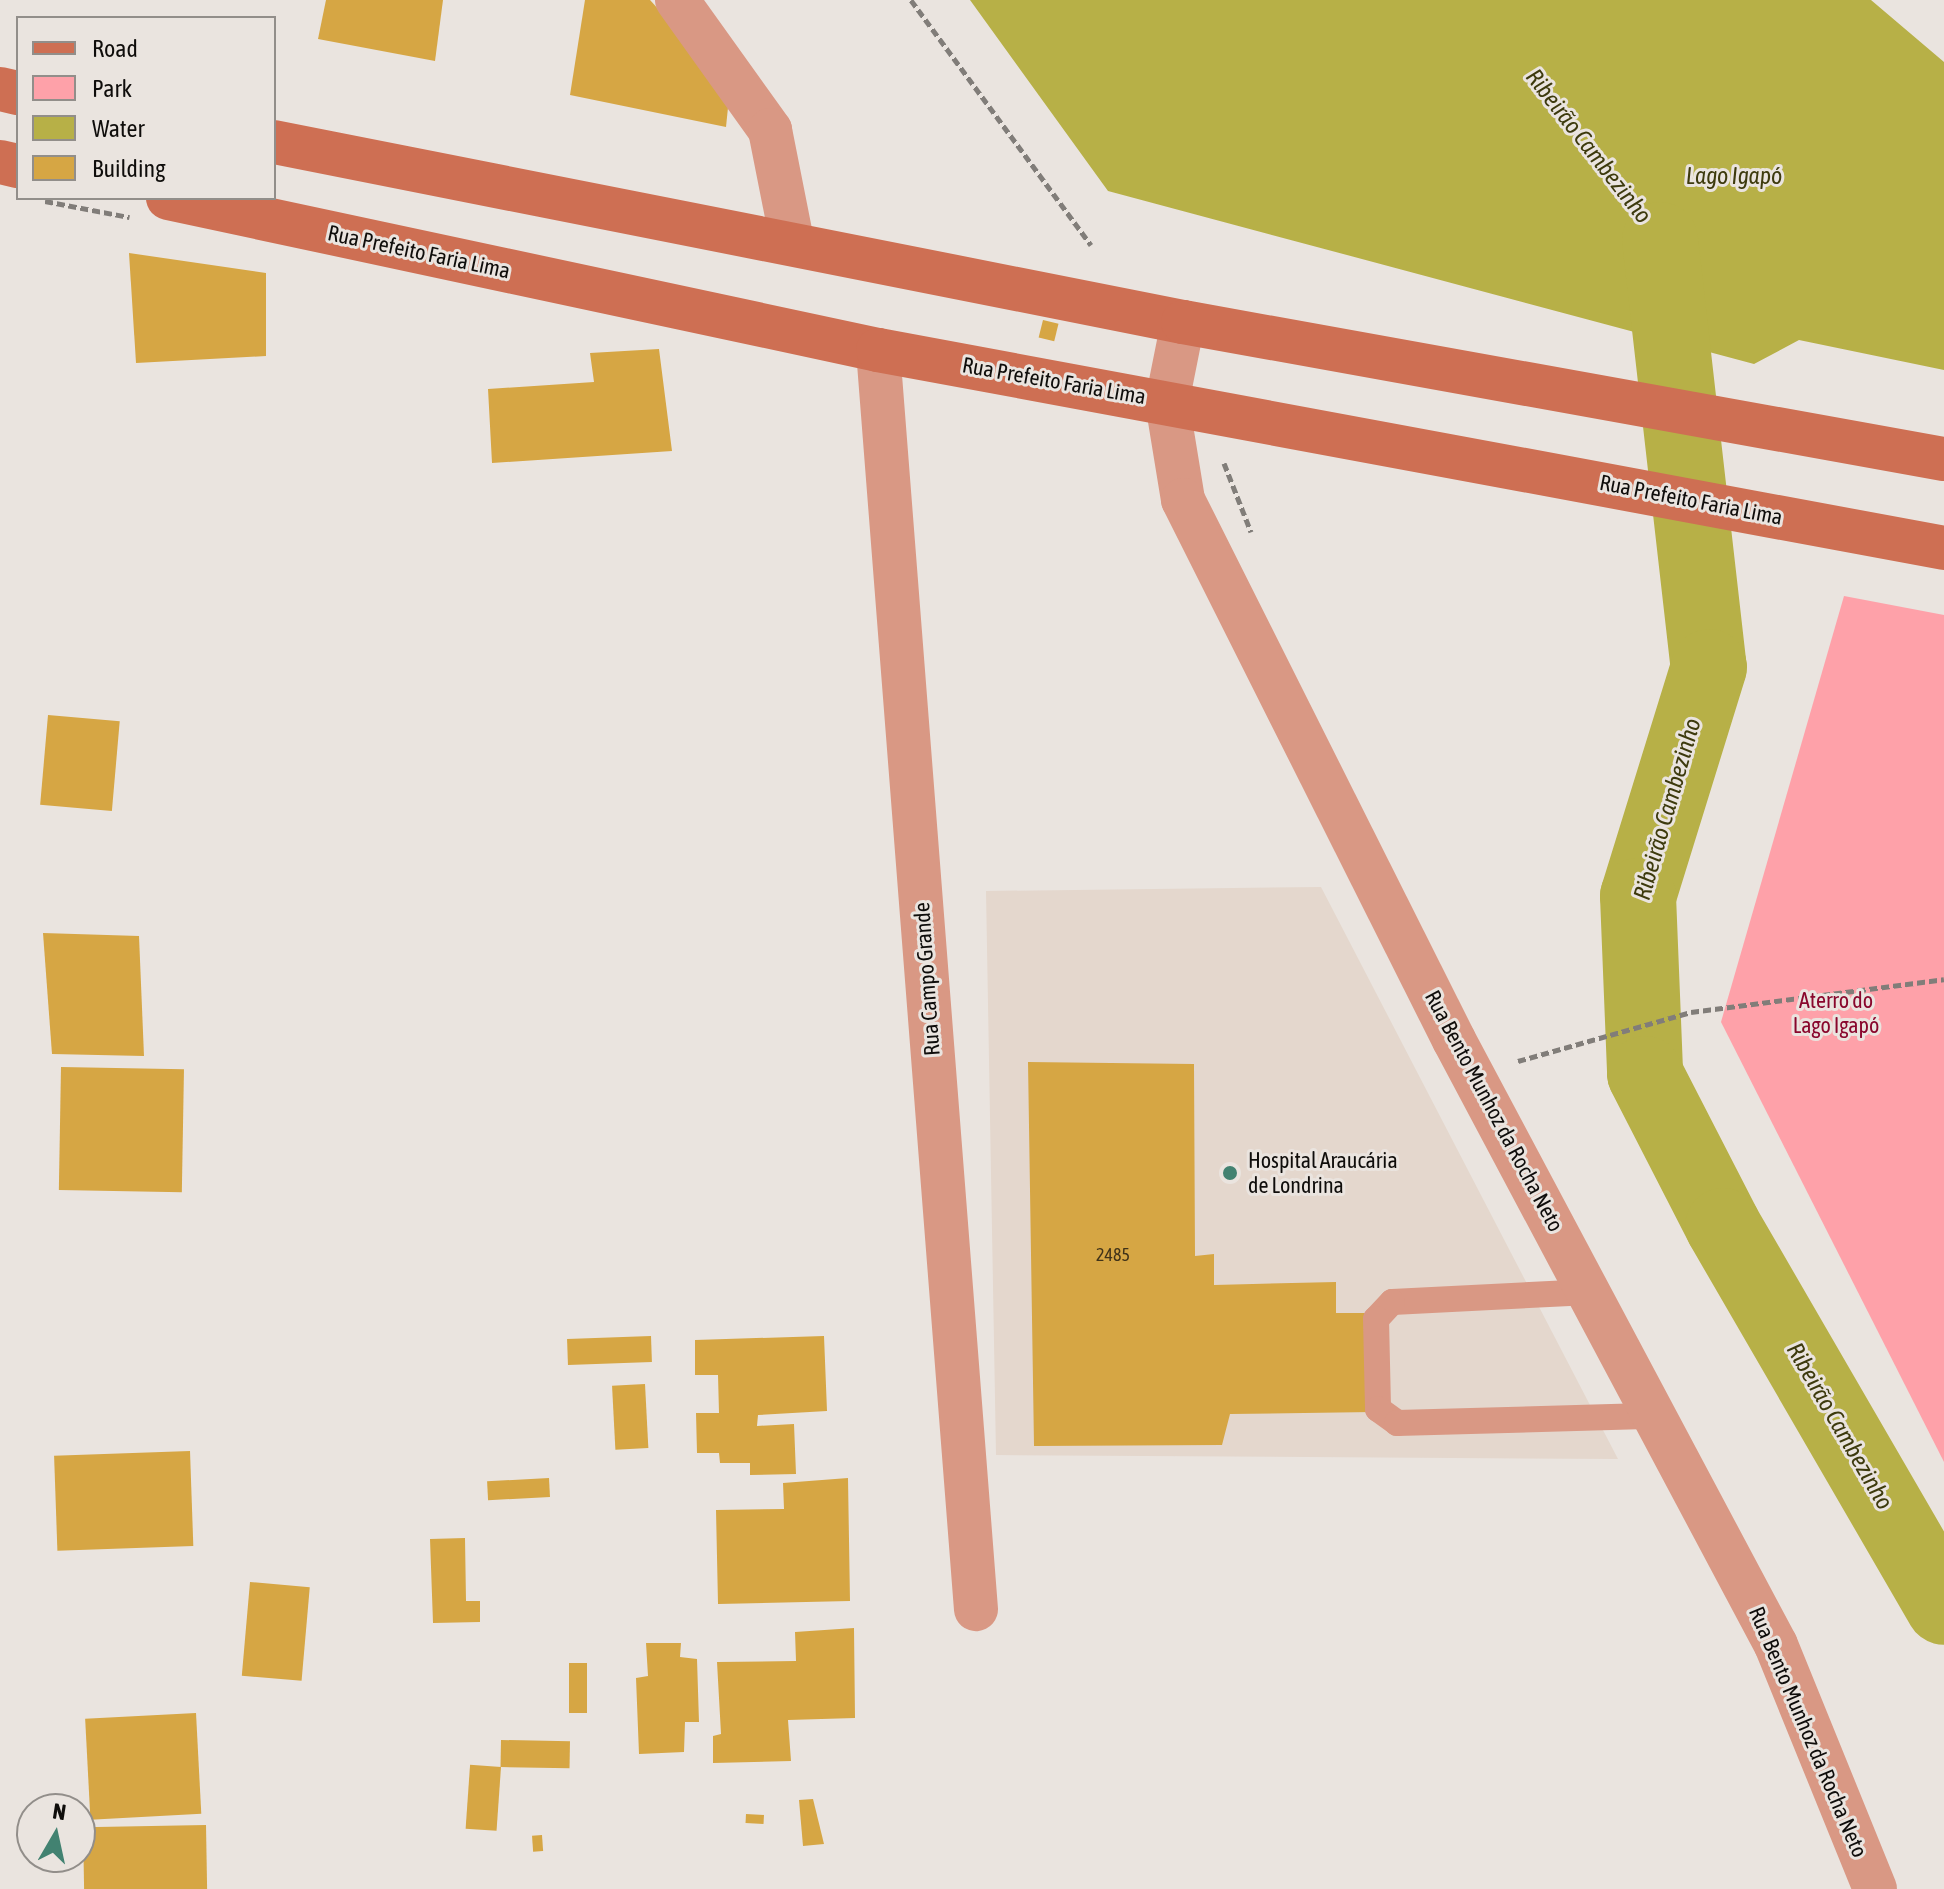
<!DOCTYPE html>
<meta charset="utf-8">
<style>
body{margin:0}
#map{position:relative;width:1944px;height:1889px;overflow:hidden;background:#eae4df;font-family:"Asap Condensed",sans-serif}
div>[style]{position:absolute}
[style*='--x']{left:calc(var(--x)*1px);top:calc(var(--y)*1px);width:calc(var(--w)*1px);rotate:calc(var(--a)*1deg)}
.built>*{inset:0;background:#e4d7cd}
.green>*{inset:0;background:#fea1a9}
.water>*{inset:0;background:#b7b047}
.river>*{height:76px;margin:-38px;padding:0 38px;transform-origin:38px;border-radius:38px;background:#b7b047}
.building>*{inset:0;background:#d6a644;transform-origin:0 0}
.path>*{height:5px;margin-top:-2.5px;transform-origin:0;background:repeating-linear-gradient(90deg,#817d79 0 8px,transparent 0 12px)}
.lane>*{height:26px;margin:-13px;padding:0 13px;transform-origin:13px;border-radius:13px;background:#d99884}
.street>*{height:44px;margin:-22px;padding:0 22px;transform-origin:22px;border-radius:22px;background:#d99884}
.secondary>*{height:44px;margin:-22px;padding:0 22px;transform-origin:22px;border-radius:22px;background:#ce6f53}
.dots>*{width:22px;height:22px;translate:-50% -50%;box-sizing:border-box;border:4px solid #eae4df;border-radius:50%}
span{translate:-50% -50%;white-space:nowrap;text-align:center;line-height:1.15;-webkit-text-stroke:6px #eae4df;paint-order:stroke}
.number-label{font-size:18px;color:#413319}
.number-label span{-webkit-text-stroke-width:0}
.street-label{font-size:22px;color:#0f0d0b}
.park-label{font-size:22px;color:#89072d}
.poi-label{font-size:22px;color:#0f0d0b}
.left{translate:0 -50%;text-align:left}
.water-label{font-size:24px;color:#3d3a0d;font-style:italic}
.legend{position:absolute;left:16px;top:16px;width:260px;height:184px;box-sizing:border-box;background:#eae4df;border:2px solid #928e8a;margin:0;padding:10px 14px;list-style:none;font-size:24px;color:#0f0d0b}
.legend li{display:flex;align-items:center;gap:16px;height:40px}
.legend b{width:40px;border:2px solid #928e8a}
.north{position:absolute;left:16px;top:1793px;width:80px;height:80px;box-sizing:border-box;background:#eae4df;border:2px solid #928e8a;border-radius:50%;rotate:9deg;font-size:22px;font-weight:700;line-height:32px;text-align:center;color:#0f0d0b}
.north::after{content:'';display:block;margin:auto;width:28px;height:36px;background:#428271;clip-path:polygon(50% 0,100% 100%,50% 72%,0 100%)}
</style>
<div id="map">
<div class="built">
<i style="clip-path:polygon(1321px 887px,1618px 1459px,996px 1455px,986px 891px)"></i>
</div>
<div class="green">
<i style="clip-path:polygon(1844px 596px,1944px 615px,1944px 1462px,1721px 1022px)"></i>
</div>
<div class="water">
<i style="clip-path:polygon(970px 0,1871px 0,1944px 62px,1944px 370px,1799px 340px,1754px 364px,1108px 191px)"></i>
</div>
<div class="river">
<i style="--x:1660;--y:240;--w:430;--a:83.5"></i>
<i style="--x:1709;--y:667;--w:240;--a:107.2"></i>
<i style="--x:1638;--y:896;--w:178;--a:87.7"></i>
<i style="--x:1645;--y:1074;--w:171;--a:62.8"></i>
<i style="--x:1723;--y:1226;--w:440;--a:59.9"></i>
</div>
<div class="building">
<i style="clip-path:polygon(326px 0,443px 0,435px 61px,318px 39px)"></i>
<i style="clip-path:polygon(585px 0,650px 0,730px 88px,726px 127px,570px 95px)"></i>
<i style="clip-path:polygon(129px 253px,266px 273px,266px 356px,136px 363px)"></i>
<i style="left:1043px;top:320px;width:16px;height:18px;rotate:14deg"></i>
<i style="clip-path:polygon(659px 349px,672px 451px,492px 463px,488px 389px,594px 382px,590px 353px)"></i>
<i style="left:48px;top:715px;width:72px;height:90px;rotate:5deg"></i>
<i style="clip-path:polygon(43px 933px,139px 936px,144px 1056px,52px 1054px)"></i>
<i style="clip-path:polygon(1028px 1062px,1194px 1064px,1195px 1256px,1214px 1254px,1214px 1285px,1336px 1282px,1336px 1313px,1371px 1313px,1373px 1412px,1230px 1414px,1222px 1445px,1034px 1446px)"></i>
<i style="left:61px;top:1067px;width:123px;height:123px;rotate:1deg"></i>
<i style="left:651px;top:1336px;width:26px;height:84px;rotate:88deg"></i>
<i style="clip-path:polygon(824px 1336px,827px 1411px,758px 1415px,757px 1426px,794px 1424px,796px 1474px,750px 1475px,750px 1463px,720px 1463px,719px 1453px,697px 1453px,696px 1413px,719px 1413px,718px 1375px,695px 1375px,695px 1340px)"></i>
<i style="left:645px;top:1384px;width:64px;height:33px;rotate:87deg"></i>
<i style="left:190px;top:1451px;width:95px;height:136px;rotate:88deg"></i>
<i style="left:549px;top:1478px;width:19px;height:62px;rotate:87deg"></i>
<i style="clip-path:polygon(848px 1478px,850px 1601px,718px 1604px,716px 1510px,784px 1509px,783px 1483px)"></i>
<i style="clip-path:polygon(465px 1538px,466px 1601px,480px 1601px,480px 1622px,433px 1623px,430px 1539px)"></i>
<i style="left:250px;top:1582px;width:60px;height:94px;rotate:5deg"></i>
<i style="clip-path:polygon(854px 1628px,855px 1718px,788px 1720px,791px 1761px,713px 1763px,713px 1736px,721px 1734px,717px 1662px,796px 1661px,795px 1632px)"></i>
<i style="clip-path:polygon(646px 1643px,681px 1643px,680px 1657px,697px 1659px,699px 1722px,685px 1722px,684px 1752px,639px 1754px,636px 1678px,648px 1676px)"></i>
<i style="left:569px;top:1663px;width:18px;height:50px"></i>
<i style="left:196px;top:1713px;width:101px;height:111px;rotate:87deg"></i>
<i style="left:501px;top:1740px;width:69px;height:27px;rotate:1deg"></i>
<i style="left:501px;top:1767px;width:64px;height:31px;rotate:94deg"></i>
<i style="clip-path:polygon(813px 1799px,824px 1844px,803px 1846px,799px 1800px)"></i>
<i style="left:746px;top:1814px;width:18px;height:9px;rotate:3deg"></i>
<i style="left:206px;top:1825px;width:64px;height:123px;rotate:89deg"></i>
<i style="left:542px;top:1835px;width:16px;height:10px;rotate:86deg"></i>
</div>
<div class="path">
<i style="--x:911;--y:0;--w:304;--a:53.7"></i>
<i style="--x:45;--y:201;--w:86;--a:10.8"></i>
<i style="--x:1224;--y:463;--w:74;--a:68.6"></i>
<i style="--x:1518;--y:1061;--w:180;--a:-15.8"></i>
<i style="--x:1691;--y:1012;--w:255;--a:-7.4"></i>
</div>
<div class="lane">
<i style="--x:1590;--y:1292;--w:198;--a:177.1"></i>
<i style="--x:1392;--y:1302;--w:23;--a:133"></i>
<i style="--x:1376;--y:1319;--w:90;--a:88.7"></i>
<i style="--x:1378;--y:1409;--w:24;--a:36"></i>
<i style="--x:1397;--y:1423;--w:258;--a:-1.6"></i>
</div>
<div class="street">
<i style="--x:677;--y:0;--w:160;--a:54.4"></i>
<i style="--x:770;--y:130;--w:113;--a:78.8"></i>
<i style="--x:1183;--y:322;--w:82;--a:101.3"></i>
<i style="--x:1167;--y:402;--w:99;--a:80.7"></i>
<i style="--x:1183;--y:500;--w:604;--a:63.35"></i>
<i style="--x:1454;--y:1040;--w:685;--a:61.98"></i>
<i style="--x:1776;--y:1645;--w:263;--a:67.9"></i>
<i style="--x:878;--y:350;--w:1263;--a:85.55"></i>
</div>
<div class="secondary">
<i style="--x:0;--y:89;--w:18;--a:13"></i>
<i style="--x:274;--y:142;--w:927;--a:11.2"></i>
<i style="--x:1183;--y:322;--w:773;--a:10.21"></i>
<i style="--x:0;--y:162;--w:18;--a:13"></i>
<i style="--x:168;--y:198;--w:726;--a:12.08"></i>
<i style="--x:878;--y:350;--w:1084;--a:10.52"></i>
</div>
<div class="dots">
<i style="left:1230px;top:1173px;background:#428271"></i>
</div>
<div class="number-label">
<span style="left:1113px;top:1255px">2485</span>
</div>
<div class="street-label">
<span style="left:419px;top:252px;rotate:12deg">Rua Prefeito Faria Lima</span>
<span style="left:1054px;top:381px;rotate:10deg">Rua Prefeito Faria Lima</span>
<span style="left:1691px;top:500px;rotate:11deg">Rua Prefeito Faria Lima</span>
<span style="left:927px;top:979px;rotate:-94deg">Rua Campo Grande</span>
<span style="left:1494px;top:1111px;rotate:62deg">Rua Bento Munhoz da Rocha Neto</span>
<span style="left:1808px;top:1732px;rotate:67deg">Rua Bento Munhoz da Rocha Neto</span>
</div>
<div class="park-label">
<span style="left:1836px;top:1013px">Aterro do<br>Lago Igapó</span>
</div>
<div class="poi-label">
<span class="left" style="left:1248px;top:1173px">Hospital Araucária<br>de Londrina</span>
</div>
<div class="water-label">
<span style="left:1589px;top:146px;rotate:52deg">Ribeirão Cambezinho</span>
<span style="left:1734px;top:176px">Lago Igapó</span>
<span style="left:1667px;top:809px;rotate:-74deg">Ribeirão Cambezinho</span>
<span style="left:1840px;top:1426px;rotate:60deg">Ribeirão Cambezinho</span>
</div>
<ul class="legend">
<li><b style="height:10px;background:#ce6f53"></b>Road</li>
<li><b style="height:22px;background:#fea1a9"></b>Park</li>
<li><b style="height:22px;background:#b7b047"></b>Water</li>
<li><b style="height:22px;background:#d6a644"></b>Building</li>
</ul>
<div class="north">N</div>
</div>
